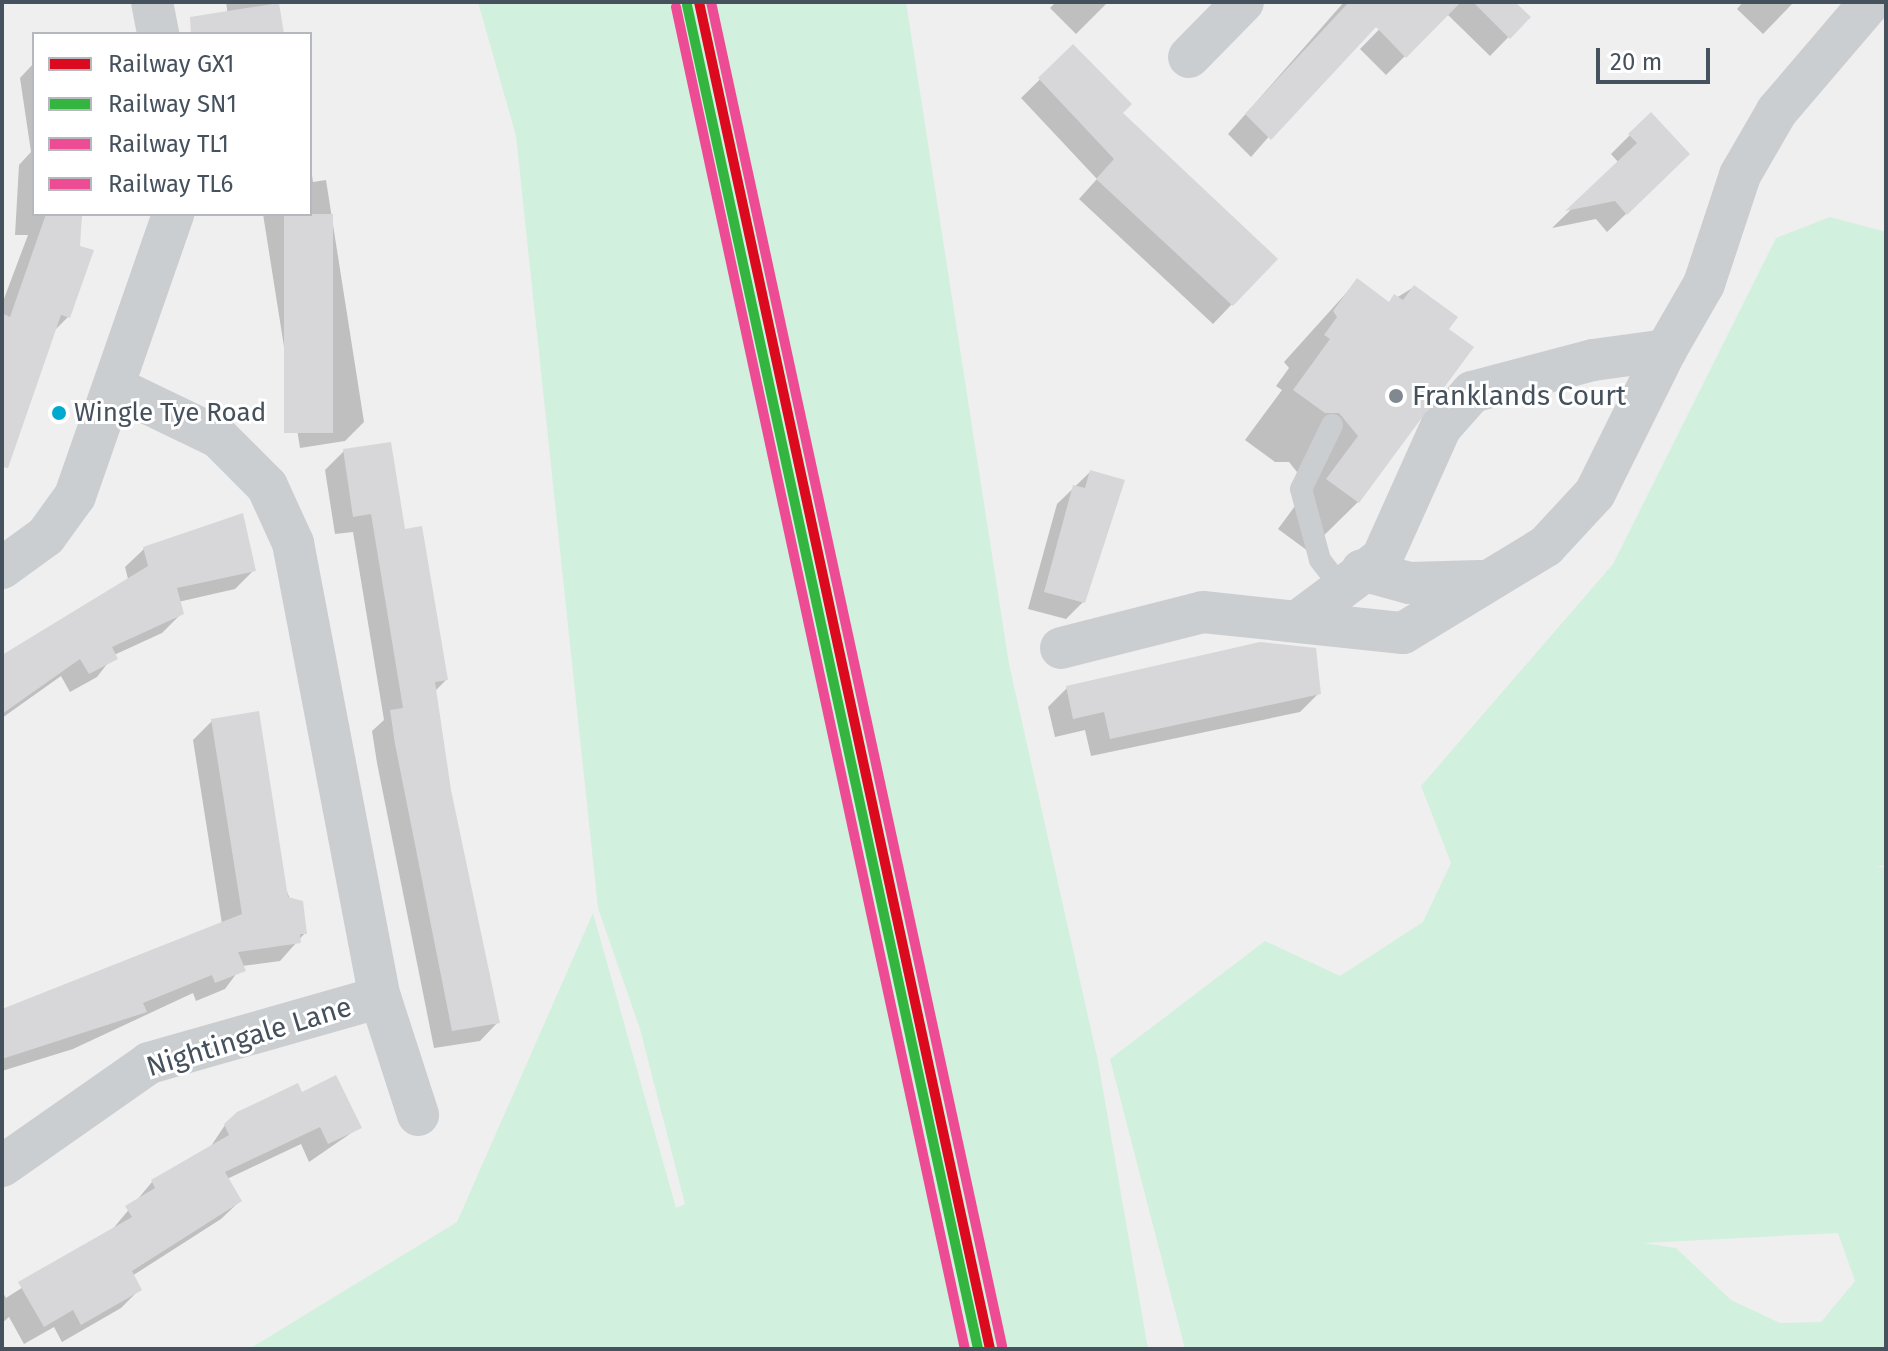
<!DOCTYPE html>
<style>
body{margin:0}
#map{position:relative;width:1888px;height:1351px;overflow:hidden;background:#f0efef;font-family:"Fira Sans",sans-serif}
div>[style]{position:absolute}
[style*='--x']{left:calc(var(--x)*1px);top:calc(var(--y)*1px);width:calc(var(--w)*1px);rotate:calc(var(--a)*1deg)}
.green>*{inset:0;background:#d2f0de}
.shadow>*{inset:0;background:#0003}
.building>*{inset:0;background:#d7d7d9;transform-origin:0 0}
.lane>*{height:22px;margin:-11px;padding:0 11px;transform-origin:11px;border-radius:11px;background:#cbced0}
.street>*{height:42px;margin:-21px;padding:0 21px;transform-origin:21px;border-radius:21px;background:#cbced0}
.rail-1>*{height:10px;margin:-5px;padding:0 5px;transform-origin:5px;border-radius:5px;background:#dc0a1e}
.rail-2>*{height:10px;margin:-5px;padding:0 5px;transform-origin:5px;border-radius:5px;background:#33b540}
.rail-3>*{height:10px;margin:-5px;padding:0 5px;transform-origin:5px;border-radius:5px;background:#ee4b95}
.rail-4>*{height:10px;margin:-5px;padding:0 5px;transform-origin:5px;border-radius:5px;background:#ee4b95}
.dots>*{width:22px;height:22px;translate:-50% -50%;box-sizing:border-box;border:4px solid #fff;border-radius:50%}
span{translate:-50% -50%;white-space:nowrap;text-align:center;line-height:1.15;-webkit-text-stroke:6px #fff;paint-order:stroke}
.bus-label{font-size:26px;color:#45515d}
.left{translate:0 -50%;text-align:left}
.poi-label{font-size:28px;color:#45515d}
.street-label{font-size:28px;color:#45515d}
.frame{position:absolute;inset:0;border:4px solid #45515d;pointer-events:none}
.legend{position:absolute;left:32px;top:32px;width:280px;height:184px;box-sizing:border-box;background:#fff;border:2px solid #b5b9be;margin:0;padding:10px 14px;list-style:none;font-size:24px;color:#45515d}
.legend li{display:flex;align-items:center;gap:16px;height:40px}
.legend b{width:40px;border:2px solid #b5b9be}
.scale{position:absolute;left:1596px;top:48px;width:114px;height:36px;box-sizing:border-box;border:4px solid #45515d;border-top:0;padding-left:10px;font-size:24px;line-height:28px;white-space:nowrap;color:#45515d;-webkit-text-stroke:6px #fff;paint-order:stroke}
</style>
<div id="map">
<div class="green">
<i style="clip-path:polygon(478px 2px,906px 2px,1009px 664px,1098px 1061px,1148px 1349px,249px 1349px,457px 1222px,593px 913px,676px 1208px,685px 1204px,640px 1029px,598px 908px,516px 136px)"></i>
<i style="clip-path:polygon(evenodd,1830px 217px,1886px 232px,1886px 865px,1876px 867px,1886px 867px,1886px 1349px,1185px 1349px,1110px 1059px,1265px 941px,1340px 976px,1423px 922px,1451px 863px,1421px 786px,1613px 564px,1776px 238px,1830px 217px,1838px 1233px,1855px 1281px,1821px 1322px,1780px 1323px,1731px 1300px,1676px 1248px,1644px 1243px,1838px 1233px)"></i>
</div>
<div class="shadow">
<i style="clip-path:polygon(226px 2px,277px 2px,282px 34px,213px 34px,228px 16px)"></i>
<i style="clip-path:polygon(1056px 2px,1108px 2px,1076px 34px,1050px 8px)"></i>
<i style="clip-path:polygon(1344px 2px,1386px 2px,1251px 157px,1228px 134px)"></i>
<i style="clip-path:polygon(1406px 2px,1513px 2px,1528px 17px,1490px 56px,1447px 14px,1386px 75px,1360px 49px)"></i>
<i style="clip-path:polygon(1743px 2px,1794px 2px,1763px 34px,1737px 9px)"></i>
<i style="clip-path:polygon(1073px 47px,1120px 113px,1275px 259px,1213px 324px,1079px 199px,1097px 179px,1021px 98px)"></i>
<i style="clip-path:polygon(34px 63px,34px 214px,82px 214px,68px 317px,52px 333px,2px 441px,2px 304px,28px 235px,15px 235px,19px 165px,31px 152px,20px 78px)"></i>
<i style="clip-path:polygon(1630px 135px,1669px 173px,1607px 232px,1596px 219px,1552px 228px,1619px 163px,1611px 154px)"></i>
<i style="clip-path:polygon(310px 162px,313px 182px,326px 180px,364px 422px,345px 441px,300px 448px,263px 214px,310px 214px)"></i>
<i style="clip-path:polygon(1357px 281px,1388px 303px,1414px 287px,1358px 502px,1308px 551px,1278px 529px,1309px 487px,1289px 462px,1275px 462px,1245px 440px,1282px 390px,1276px 386px,1289px 368px,1284px 362px)"></i>
<i style="clip-path:polygon(344px 451px,403px 531px,446px 680px,435px 691px,449px 791px,498px 1022px,480px 1041px,434px 1048px,377px 763px,372px 731px,384px 720px,353px 532px,335px 534px,325px 470px)"></i>
<i style="clip-path:polygon(1090px 472px,1083px 602px,1066px 619px,1028px 609px,1057px 504px)"></i>
<i style="clip-path:polygon(144px 549px,254px 570px,235px 589px,178px 602px,181px 614px,162px 633px,114px 655px,97px 677px,70px 692px,61px 676px,2px 718px,2px 657px,128px 579px,125px 567px)"></i>
<i style="clip-path:polygon(1067px 688px,1319px 693px,1300px 712px,1091px 756px,1085px 730px,1055px 737px,1048px 707px)"></i>
<i style="clip-path:polygon(212px 721px,305px 933px,280px 961px,242px 966px,225px 989px,196px 1001px,193px 993px,73px 1049px,2px 1071px,2px 1011px,222px 924px,193px 740px)"></i>
<i style="clip-path:polygon(301px 1094px,360px 1127px,309px 1162px,301px 1144px,227px 1179px,240px 1201px,221px 1219px,132px 1276px,140px 1289px,121px 1308px,62px 1342px,54px 1327px,24px 1344px,9px 1317px,2px 1323px,2px 1291px,6px 1298px,111px 1231px,152px 1182px,209px 1149px,225px 1125px)"></i>
</div>
<div class="building">
<i style="clip-path:polygon(1349px 2px,1461px 2px,1406px 58px,1376px 27px,1271px 140px,1245px 114px)"></i>
<i style="clip-path:polygon(1473px 2px,1515px 2px,1531px 17px,1510px 39px)"></i>
<i style="clip-path:polygon(279px 3px,284px 34px,191px 34px,190px 17px)"></i>
<i style="clip-path:polygon(1073px 44px,1132px 104px,1123px 113px,1278px 259px,1233px 306px,1096px 179px,1114px 159px,1038px 78px)"></i>
<i style="clip-path:polygon(1651px 112px,1690px 154px,1627px 215px,1615px 201px,1565px 211px,1637px 143px,1628px 134px)"></i>
<i style="clip-path:polygon(46px 214px,82px 214px,80px 246px,94px 250px,70px 318px,61px 315px,8px 468px,2px 467px,2px 313px,10px 317px)"></i>
<i style="left:284px;top:214px;width:49px;height:219px"></i>
<i style="clip-path:polygon(1357px 278px,1389px 302px,1394px 294px,1403px 300px,1414px 285px,1458px 317px,1449px 329px,1474px 347px,1359px 503px,1326px 479px,1358px 436px,1339px 413px,1325px 413px,1293px 390px,1330px 339px,1324px 335px,1337px 317px,1333px 311px)"></i>
<i style="clip-path:polygon(391px 442px,405px 529px,422px 526px,448px 680px,435px 682px,451px 790px,500px 1023px,452px 1031px,395px 744px,390px 710px,403px 708px,371px 514px,353px 517px,343px 449px)"></i>
<i style="clip-path:polygon(1090px 470px,1125px 480px,1085px 603px,1044px 592px,1073px 485px,1085px 488px)"></i>
<i style="clip-path:polygon(243px 513px,256px 571px,177px 588px,184px 614px,112px 647px,118px 659px,89px 674px,80px 659px,2px 714px,2px 655px,148px 566px,143px 547px)"></i>
<i style="clip-path:polygon(1260px 642px,1316px 648px,1321px 694px,1110px 739px,1104px 712px,1073px 719px,1066px 686px)"></i>
<i style="clip-path:polygon(259px 711px,288px 897px,303px 901px,307px 934px,300px 934px,301px 943px,238px 952px,246px 971px,215px 983px,212px 975px,143px 1003px,147px 1012px,2px 1059px,2px 1009px,242px 914px,211px 719px)"></i>
<i style="clip-path:polygon(336px 1075px,362px 1128px,328px 1144px,320px 1127px,225px 1172px,242px 1201px,132px 1271px,142px 1290px,81px 1325px,73px 1310px,44px 1327px,18px 1282px,132px 1217px,125px 1206px,155px 1188px,151px 1180px,229px 1135px,224px 1124px,237px 1112px,298px 1083px,302px 1092px)"></i>
</div>
<div class="lane">
<i style="--x:1332;--y:425;--w:71;--a:115.8"></i>
<i style="--x:1301;--y:489;--w:73;--a:75"></i>
<i style="--x:1320;--y:560;--w:34;--a:52"></i>
</div>
<div class="street">
<i style="--x:152;--y:2;--w:33;--a:79"></i>
<i style="--x:1189;--y:57;--w:77;--a:-45.5"></i>
<i style="--x:116;--y:388;--w:113;--a:25.7"></i>
<i style="--x:218;--y:437;--w:69;--a:45"></i>
<i style="--x:267;--y:486;--w:63;--a:65.5"></i>
<i style="--x:293;--y:543;--w:462;--a:79.2"></i>
<i style="--x:380;--y:997;--w:124;--a:72.1"></i>
<i style="--x:2;--y:568;--w:54;--a:-36"></i>
<i style="--x:46;--y:536;--w:49;--a:-54.1"></i>
<i style="--x:75;--y:496;--w:299;--a:-70.8"></i>
<i style="--x:1362;--y:570;--w:49;--a:15.5"></i>
<i style="--x:1409;--y:583;--w:70;--a:-1.6"></i>
<i style="--x:1302;--y:618;--w:100;--a:-36.9"></i>
<i style="--x:1382;--y:558;--w:144;--a:-65.8"></i>
<i style="--x:1441;--y:427;--w:47;--a:-48.5"></i>
<i style="--x:1472;--y:392;--w:125;--a:-14.8"></i>
<i style="--x:1593;--y:360;--w:74;--a:-7.8"></i>
<i style="--x:1666;--y:350;--w:76;--a:-60.1"></i>
<i style="--x:1704;--y:284;--w:115;--a:-71.7"></i>
<i style="--x:1740;--y:175;--w:74;--a:-60"></i>
<i style="--x:1777;--y:111;--w:143;--a:-49.5"></i>
<i style="--x:1061;--y:648;--w:146;--a:-14.2"></i>
<i style="--x:1203;--y:612;--w:201;--a:6"></i>
<i style="--x:1403;--y:633;--w:167;--a:-31.3"></i>
<i style="--x:1546;--y:546;--w:72;--a:-47.2"></i>
<i style="--x:1595;--y:493;--w:160;--a:-63.6"></i>
<i style="--x:2;--y:1166;--w:179;--a:-35"></i>
<i style="--x:149;--y:1063;--w:240;--a:-15.9"></i>
</div>
<div class="rail-1">
<i style="--x:699;--y:2;--w:1378;--a:77.81"></i>
</div>
<div class="rail-2">
<i style="--x:687;--y:5;--w:1375;--a:77.78"></i>
</div>
<div class="rail-3">
<i style="--x:711;--y:2;--w:1375;--a:77.78"></i>
</div>
<div class="rail-4">
<i style="--x:676;--y:7;--w:1373;--a:77.85"></i>
</div>
<div class="dots">
<i style="left:1396px;top:396px;background:#818890"></i>
<i style="left:59px;top:413px;background:#00a9ce"></i>
</div>
<div class="bus-label">
<span class="left" style="left:74px;top:413px">Wingle Tye Road</span>
</div>
<div class="poi-label">
<span class="left" style="left:1412px;top:396px">Franklands Court</span>
</div>
<div class="street-label">
<span style="left:249px;top:1037px;rotate:-17deg">Nightingale Lane</span>
</div>
<div class="frame"></div>
<ul class="legend">
<li><b style="height:10px;background:#dc0a1e"></b>Railway GX1</li>
<li><b style="height:10px;background:#33b540"></b>Railway SN1</li>
<li><b style="height:10px;background:#ee4b95"></b>Railway TL1</li>
<li><b style="height:10px;background:#ee4b95"></b>Railway TL6</li>
</ul>
<div class="scale">20 m</div>
</div>
